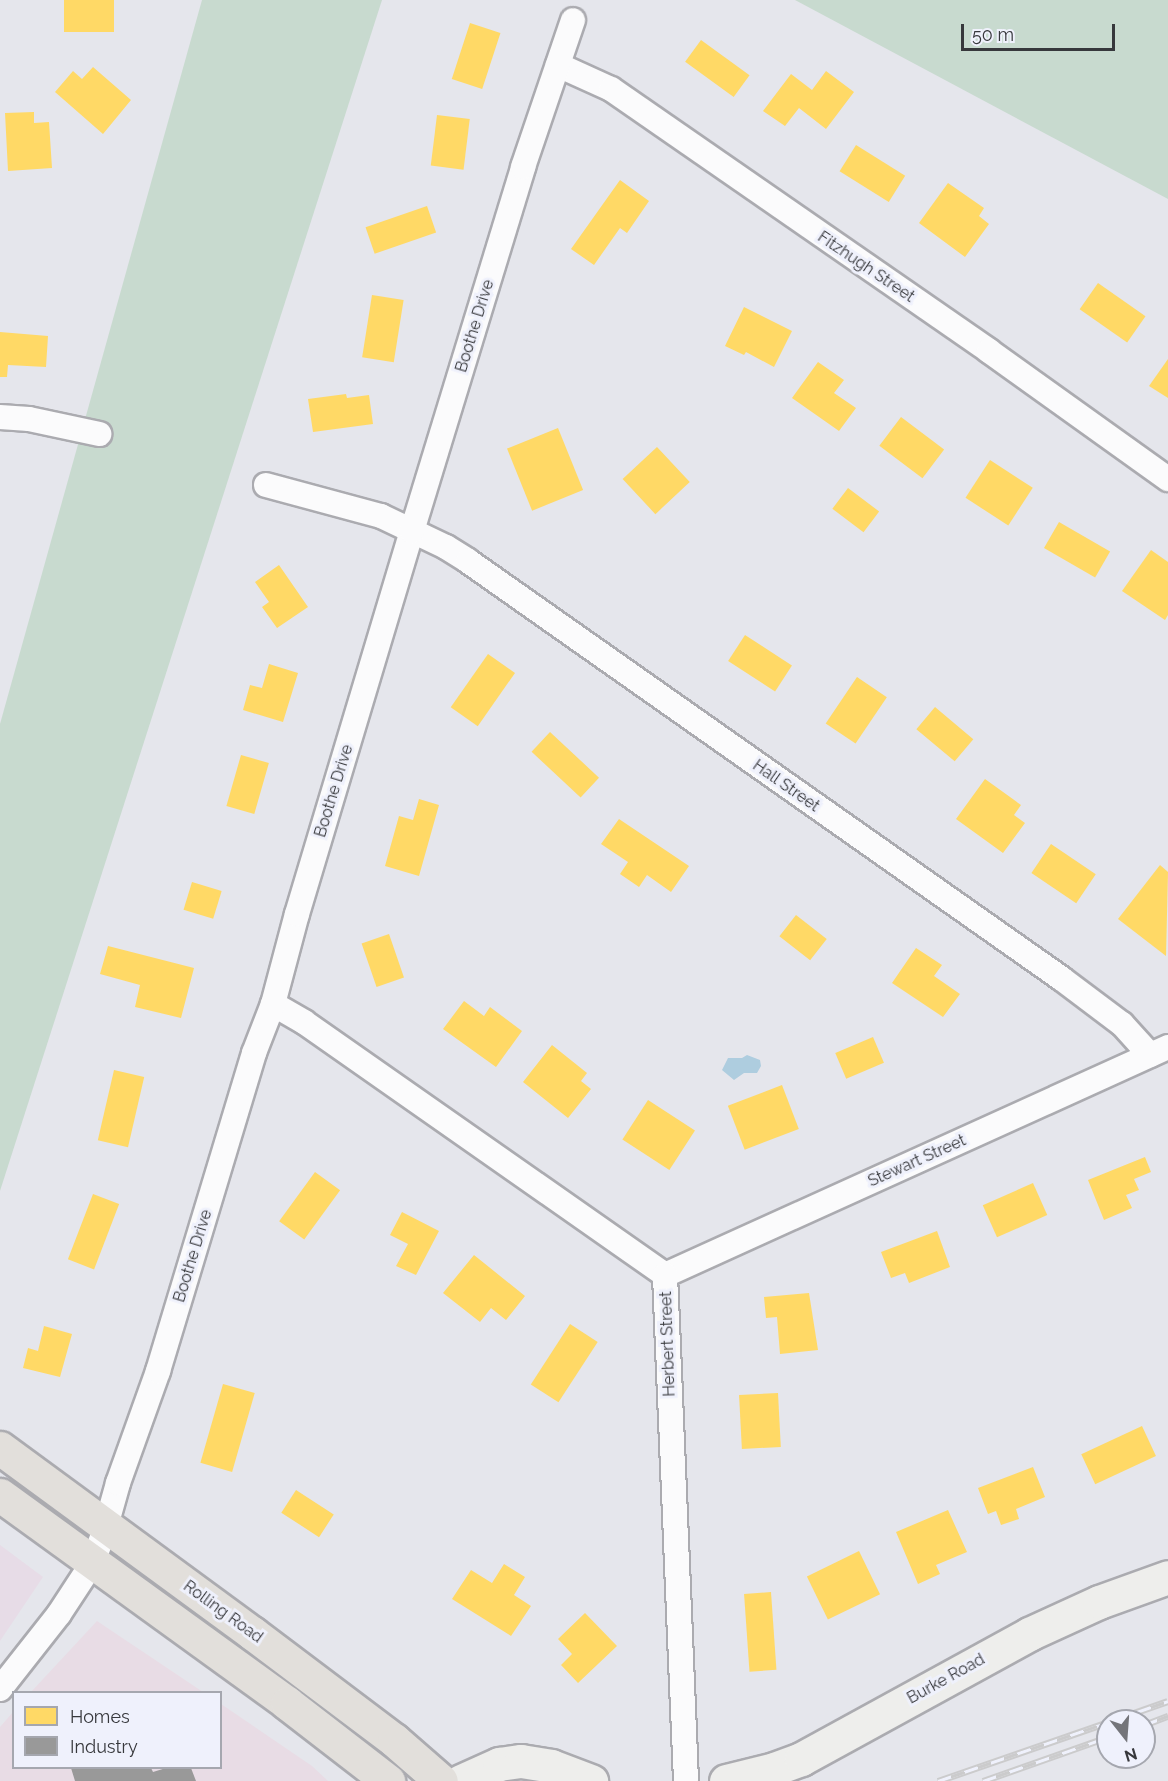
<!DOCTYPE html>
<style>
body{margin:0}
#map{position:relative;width:1168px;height:1781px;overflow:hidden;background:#e5e6ec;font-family:Raleway,sans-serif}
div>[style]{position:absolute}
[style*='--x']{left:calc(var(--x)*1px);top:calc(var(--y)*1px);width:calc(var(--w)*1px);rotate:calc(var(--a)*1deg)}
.commercial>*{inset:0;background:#e7dce7}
.industrial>*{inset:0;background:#e8dce5}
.green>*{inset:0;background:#c8dacf}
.water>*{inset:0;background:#aecddf}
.homes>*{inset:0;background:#ffd966;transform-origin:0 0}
.industry>*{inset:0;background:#999}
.roads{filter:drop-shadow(2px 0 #ababb0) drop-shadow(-2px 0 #ababb0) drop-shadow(0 2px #ababb0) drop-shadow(0 -2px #ababb0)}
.street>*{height:24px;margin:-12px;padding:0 12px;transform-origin:12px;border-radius:12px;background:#fbfbfc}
.secondary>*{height:33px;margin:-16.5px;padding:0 16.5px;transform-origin:16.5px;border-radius:16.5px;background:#eeeeec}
.primary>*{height:33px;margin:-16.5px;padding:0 16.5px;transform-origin:16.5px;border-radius:16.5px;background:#e2dfdb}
.rail>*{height:7px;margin-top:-3.5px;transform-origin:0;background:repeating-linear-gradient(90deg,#eff1fc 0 14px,#cbcbcc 0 28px);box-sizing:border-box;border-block:2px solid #cbcbcc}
span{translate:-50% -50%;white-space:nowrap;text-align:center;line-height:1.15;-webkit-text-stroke:6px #eff1fc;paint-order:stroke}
.street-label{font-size:16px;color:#37383c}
.legend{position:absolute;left:12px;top:1691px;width:210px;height:78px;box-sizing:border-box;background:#eff1fc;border:2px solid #a5a7af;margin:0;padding:8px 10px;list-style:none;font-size:18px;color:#37383c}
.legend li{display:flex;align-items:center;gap:12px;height:30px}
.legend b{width:30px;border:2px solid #a5a7af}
.north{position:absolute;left:1096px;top:1709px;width:60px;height:60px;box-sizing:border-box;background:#eff1fc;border:2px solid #a5a7af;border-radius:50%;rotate:163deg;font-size:16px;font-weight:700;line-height:24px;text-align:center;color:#37383c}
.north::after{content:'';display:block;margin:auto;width:21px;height:27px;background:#74757a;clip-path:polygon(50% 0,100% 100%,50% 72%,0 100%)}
.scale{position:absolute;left:961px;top:24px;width:154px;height:27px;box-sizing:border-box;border:3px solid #37383c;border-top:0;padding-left:8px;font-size:18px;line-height:21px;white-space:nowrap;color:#37383c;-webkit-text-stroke:4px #eff1fc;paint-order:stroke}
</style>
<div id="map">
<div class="commercial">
<i style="clip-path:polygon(0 1545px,43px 1577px,0 1641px)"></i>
</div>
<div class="industrial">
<i style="clip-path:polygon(97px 1621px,203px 1692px,31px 1692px)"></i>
<i style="clip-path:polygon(221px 1704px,312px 1766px,328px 1781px,0 1781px,0 1727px,13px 1712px,14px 1768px,220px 1768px)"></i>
</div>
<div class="green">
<i style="clip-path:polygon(202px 0,382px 0,0 1191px,0 724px)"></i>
<i style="clip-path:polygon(795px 0,1168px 0,1168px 199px)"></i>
</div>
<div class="water">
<i style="clip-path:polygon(747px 1055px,760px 1060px,761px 1066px,757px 1073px,744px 1073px,734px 1080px,722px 1070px,728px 1058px,742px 1058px)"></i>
</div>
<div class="homes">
<i style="left:64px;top:0;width:50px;height:32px"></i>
<i style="left:470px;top:23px;width:32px;height:59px;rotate:18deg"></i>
<i style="left:701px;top:40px;width:60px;height:27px;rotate:36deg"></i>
<i style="clip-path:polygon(93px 67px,131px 100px,103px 134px,55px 92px,73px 71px,82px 79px)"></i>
<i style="clip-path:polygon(826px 71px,854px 92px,826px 129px,799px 108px,785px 126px,763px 111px,791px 74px,812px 90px)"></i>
<i style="clip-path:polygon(34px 112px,34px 123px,49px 122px,52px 168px,8px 171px,5px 113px)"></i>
<i style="left:437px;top:115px;width:33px;height:51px;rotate:7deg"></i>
<i style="left:856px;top:145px;width:58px;height:31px;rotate:32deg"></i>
<i style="clip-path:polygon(620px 180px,649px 201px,627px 233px,620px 228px,594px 265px,571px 249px)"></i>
<i style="clip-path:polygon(948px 183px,984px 208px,979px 216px,989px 224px,965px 257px,919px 223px)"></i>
<i style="left:427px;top:206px;width:28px;height:65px;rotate:71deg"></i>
<i style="left:1098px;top:283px;width:58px;height:32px;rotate:35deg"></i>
<i style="left:372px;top:295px;width:32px;height:63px;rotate:9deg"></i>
<i style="clip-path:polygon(744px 307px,792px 331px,774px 367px,746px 352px,744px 355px,725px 346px)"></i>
<i style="clip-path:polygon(0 332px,48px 336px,46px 367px,8px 365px,7px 377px,0 377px)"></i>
<i style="clip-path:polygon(1168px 359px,1168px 398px,1149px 386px)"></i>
<i style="clip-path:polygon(818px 362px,844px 380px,834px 393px,856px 408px,839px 431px,792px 398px)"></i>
<i style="clip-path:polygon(346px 394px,347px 398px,369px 395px,373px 424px,313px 432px,308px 399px)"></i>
<i style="left:901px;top:417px;width:54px;height:36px;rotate:37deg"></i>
<i style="left:558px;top:428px;width:67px;height:55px;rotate:68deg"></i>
<i style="left:657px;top:447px;width:48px;height:47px;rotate:47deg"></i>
<i style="left:990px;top:460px;width:51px;height:45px;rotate:33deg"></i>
<i style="left:848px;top:488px;width:39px;height:26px;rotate:37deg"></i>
<i style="left:1059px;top:522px;width:59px;height:30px;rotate:30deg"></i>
<i style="clip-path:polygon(1151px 550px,1168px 562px,1168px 615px,1165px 620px,1122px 591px)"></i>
<i style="clip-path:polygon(279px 565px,308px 607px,277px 628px,262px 607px,269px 602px,255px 582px)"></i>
<i style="left:745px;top:635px;width:56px;height:31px;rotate:33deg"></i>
<i style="left:488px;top:654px;width:33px;height:65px;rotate:35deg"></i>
<i style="clip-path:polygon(269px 664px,298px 673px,283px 722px,243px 710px,250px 685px,262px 688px)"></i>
<i style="left:857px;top:677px;width:36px;height:56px;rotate:34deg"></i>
<i style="left:935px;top:707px;width:50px;height:29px;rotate:40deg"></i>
<i style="left:550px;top:732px;width:67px;height:27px;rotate:43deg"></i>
<i style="left:241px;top:755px;width:29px;height:53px;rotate:16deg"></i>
<i style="clip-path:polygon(985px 779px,1021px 805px,1014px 815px,1025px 823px,1003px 853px,956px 819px)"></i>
<i style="clip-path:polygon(419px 799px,439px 805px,419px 876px,385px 866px,399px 816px,413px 820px)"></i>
<i style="clip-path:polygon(619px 819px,689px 866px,671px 892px,647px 875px,639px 887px,620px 874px,628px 862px,601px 844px)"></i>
<i style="left:1051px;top:844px;width:54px;height:35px;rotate:34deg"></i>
<i style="clip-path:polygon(1160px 865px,1168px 872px,1166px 956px,1118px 919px)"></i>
<i style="left:192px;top:882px;width:31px;height:29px;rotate:17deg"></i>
<i style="left:796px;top:915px;width:39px;height:27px;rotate:38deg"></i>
<i style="left:389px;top:934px;width:46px;height:29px;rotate:71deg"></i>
<i style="clip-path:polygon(108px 946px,194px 968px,181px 1018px,135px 1007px,140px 985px,100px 974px)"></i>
<i style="clip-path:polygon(916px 948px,942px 965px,934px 976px,960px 994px,943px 1017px,892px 983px)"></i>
<i style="clip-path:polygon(464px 1001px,484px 1016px,490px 1007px,522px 1031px,496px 1067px,443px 1029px)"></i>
<i style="left:873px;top:1037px;width:28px;height:41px;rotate:67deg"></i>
<i style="clip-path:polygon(552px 1045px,587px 1073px,581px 1081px,591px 1089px,568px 1118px,523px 1082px)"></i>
<i style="left:114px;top:1070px;width:31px;height:72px;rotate:13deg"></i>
<i style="left:782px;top:1085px;width:47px;height:58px;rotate:69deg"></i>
<i style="left:648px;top:1100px;width:56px;height:47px;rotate:33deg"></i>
<i style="clip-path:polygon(1145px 1157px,1151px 1172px,1134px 1179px,1139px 1190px,1126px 1195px,1132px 1208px,1104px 1220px,1088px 1180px)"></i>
<i style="left:315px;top:1172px;width:31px;height:61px;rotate:36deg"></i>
<i style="left:1033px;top:1183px;width:35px;height:55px;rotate:66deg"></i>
<i style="left:93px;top:1194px;width:28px;height:70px;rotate:21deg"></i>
<i style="clip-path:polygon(402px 1212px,439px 1231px,416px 1275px,396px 1266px,408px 1244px,390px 1235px)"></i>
<i style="clip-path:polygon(937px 1231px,950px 1267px,909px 1283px,905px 1273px,891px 1278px,881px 1252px)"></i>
<i style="clip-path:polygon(474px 1255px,525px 1296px,506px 1320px,491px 1308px,480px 1322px,443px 1293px)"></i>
<i style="clip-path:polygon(809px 1293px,818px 1350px,780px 1354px,777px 1317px,766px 1318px,764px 1297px)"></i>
<i style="left:570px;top:1324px;width:33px;height:72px;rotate:33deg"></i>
<i style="clip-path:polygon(44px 1326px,72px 1334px,60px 1377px,23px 1368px,28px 1348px,38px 1351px)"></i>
<i style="left:223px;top:1384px;width:33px;height:82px;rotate:16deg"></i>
<i style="left:778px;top:1393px;width:54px;height:39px;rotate:87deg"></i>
<i style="left:1142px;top:1426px;width:33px;height:67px;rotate:65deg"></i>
<i style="clip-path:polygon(1033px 1467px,1045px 1497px,1016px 1509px,1019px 1519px,1001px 1525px,996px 1511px,988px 1514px,978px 1488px)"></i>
<i style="left:296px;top:1490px;width:45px;height:27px;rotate:33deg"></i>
<i style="clip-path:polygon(948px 1510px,967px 1552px,936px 1565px,940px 1574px,918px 1584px,896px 1532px)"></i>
<i style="left:859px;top:1551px;width:48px;height:58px;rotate:64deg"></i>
<i style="clip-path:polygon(504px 1564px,525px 1577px,514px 1595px,531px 1606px,511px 1636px,452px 1599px,471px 1570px,492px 1583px)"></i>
<i style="left:771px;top:1592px;width:78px;height:27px;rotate:86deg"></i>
<i style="clip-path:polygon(585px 1613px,617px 1646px,578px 1683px,561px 1665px,572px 1654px,558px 1639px)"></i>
</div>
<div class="industry">
<i style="clip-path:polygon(71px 1768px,151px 1768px,153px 1772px,166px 1768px,191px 1768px,196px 1781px,75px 1781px)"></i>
</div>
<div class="roads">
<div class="street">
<i style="--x:558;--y:65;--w:58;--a:24.4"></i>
<i style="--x:611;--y:89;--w:460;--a:34.7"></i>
<i style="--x:989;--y:351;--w:220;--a:35.6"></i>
<i style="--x:0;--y:417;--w:29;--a:4"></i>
<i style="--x:29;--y:419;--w:72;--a:12.1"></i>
<i style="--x:266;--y:485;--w:119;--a:15.1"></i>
<i style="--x:381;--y:516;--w:72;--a:25.5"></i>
<i style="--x:446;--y:547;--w:26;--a:32"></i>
<i style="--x:468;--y:561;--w:726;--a:35.13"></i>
<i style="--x:1062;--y:979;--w:75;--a:36.9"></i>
<i style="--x:1122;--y:1024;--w:42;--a:47.9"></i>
<i style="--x:273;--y:1004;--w:36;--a:30"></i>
<i style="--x:304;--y:1022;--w:441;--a:35"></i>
<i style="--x:665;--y:1275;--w:552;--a:-24.38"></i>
<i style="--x:665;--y:1275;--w:506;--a:87.62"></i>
<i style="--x:0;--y:1689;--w:95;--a:-51.8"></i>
<i style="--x:59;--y:1614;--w:62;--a:-56.8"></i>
<i style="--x:93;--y:1562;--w:38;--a:-70"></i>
<i style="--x:106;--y:1526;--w:45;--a:-74.4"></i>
<i style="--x:118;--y:1483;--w:119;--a:-70.3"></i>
<i style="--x:158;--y:1371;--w:332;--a:-73.2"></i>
<i style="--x:254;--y:1053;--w:53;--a:-68.8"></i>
<i style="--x:273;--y:1004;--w:93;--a:-75.1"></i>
<i style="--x:297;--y:914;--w:400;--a:-73.3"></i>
<i style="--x:412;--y:531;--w:381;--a:-73"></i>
<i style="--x:523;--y:167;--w:155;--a:-71.2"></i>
</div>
<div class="secondary">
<i style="--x:461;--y:1781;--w:42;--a:-24.1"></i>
<i style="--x:499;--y:1764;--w:22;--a:-8"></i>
<i style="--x:521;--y:1761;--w:30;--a:9"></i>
<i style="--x:551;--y:1766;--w:43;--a:20.6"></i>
<i style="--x:726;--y:1781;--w:49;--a:-14"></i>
<i style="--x:774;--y:1769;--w:29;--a:-20"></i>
<i style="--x:801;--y:1759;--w:260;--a:-28.7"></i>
<i style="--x:1029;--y:1634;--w:77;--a:-24.6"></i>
<i style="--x:1099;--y:1602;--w:73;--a:-19.9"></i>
</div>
<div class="primary">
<i style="--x:0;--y:1448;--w:313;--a:36.3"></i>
<i style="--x:252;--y:1633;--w:178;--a:37"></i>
<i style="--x:394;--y:1740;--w:62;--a:41.1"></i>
<i style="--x:0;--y:1495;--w:354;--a:35.9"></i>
<i style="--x:287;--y:1703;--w:128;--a:37.7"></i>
</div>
</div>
<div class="rail">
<i style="--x:1111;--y:1721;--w:60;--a:-19.3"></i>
<i style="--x:1144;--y:1725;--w:26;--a:-21"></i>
<i style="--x:938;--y:1781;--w:180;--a:-19.1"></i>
<i style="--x:983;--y:1781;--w:133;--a:-19.4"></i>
</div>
<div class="street-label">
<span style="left:866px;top:267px;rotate:34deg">Fitzhugh Street</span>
<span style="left:475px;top:326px;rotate:-73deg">Boothe Drive</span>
<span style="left:786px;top:786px;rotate:35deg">Hall Street</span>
<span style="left:334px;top:791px;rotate:-73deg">Boothe Drive</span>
<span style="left:917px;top:1161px;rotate:-24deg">Stewart Street</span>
<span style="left:193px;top:1256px;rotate:-73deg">Boothe Drive</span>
<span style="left:668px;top:1344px;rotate:-92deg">Herbert Street</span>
<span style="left:223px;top:1612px;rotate:36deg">Rolling Road</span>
<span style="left:946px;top:1679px;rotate:-29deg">Burke Road</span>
</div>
<ul class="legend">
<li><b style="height:16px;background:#ffd966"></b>Homes</li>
<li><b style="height:16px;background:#999"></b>Industry</li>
</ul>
<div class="north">N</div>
<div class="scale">50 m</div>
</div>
